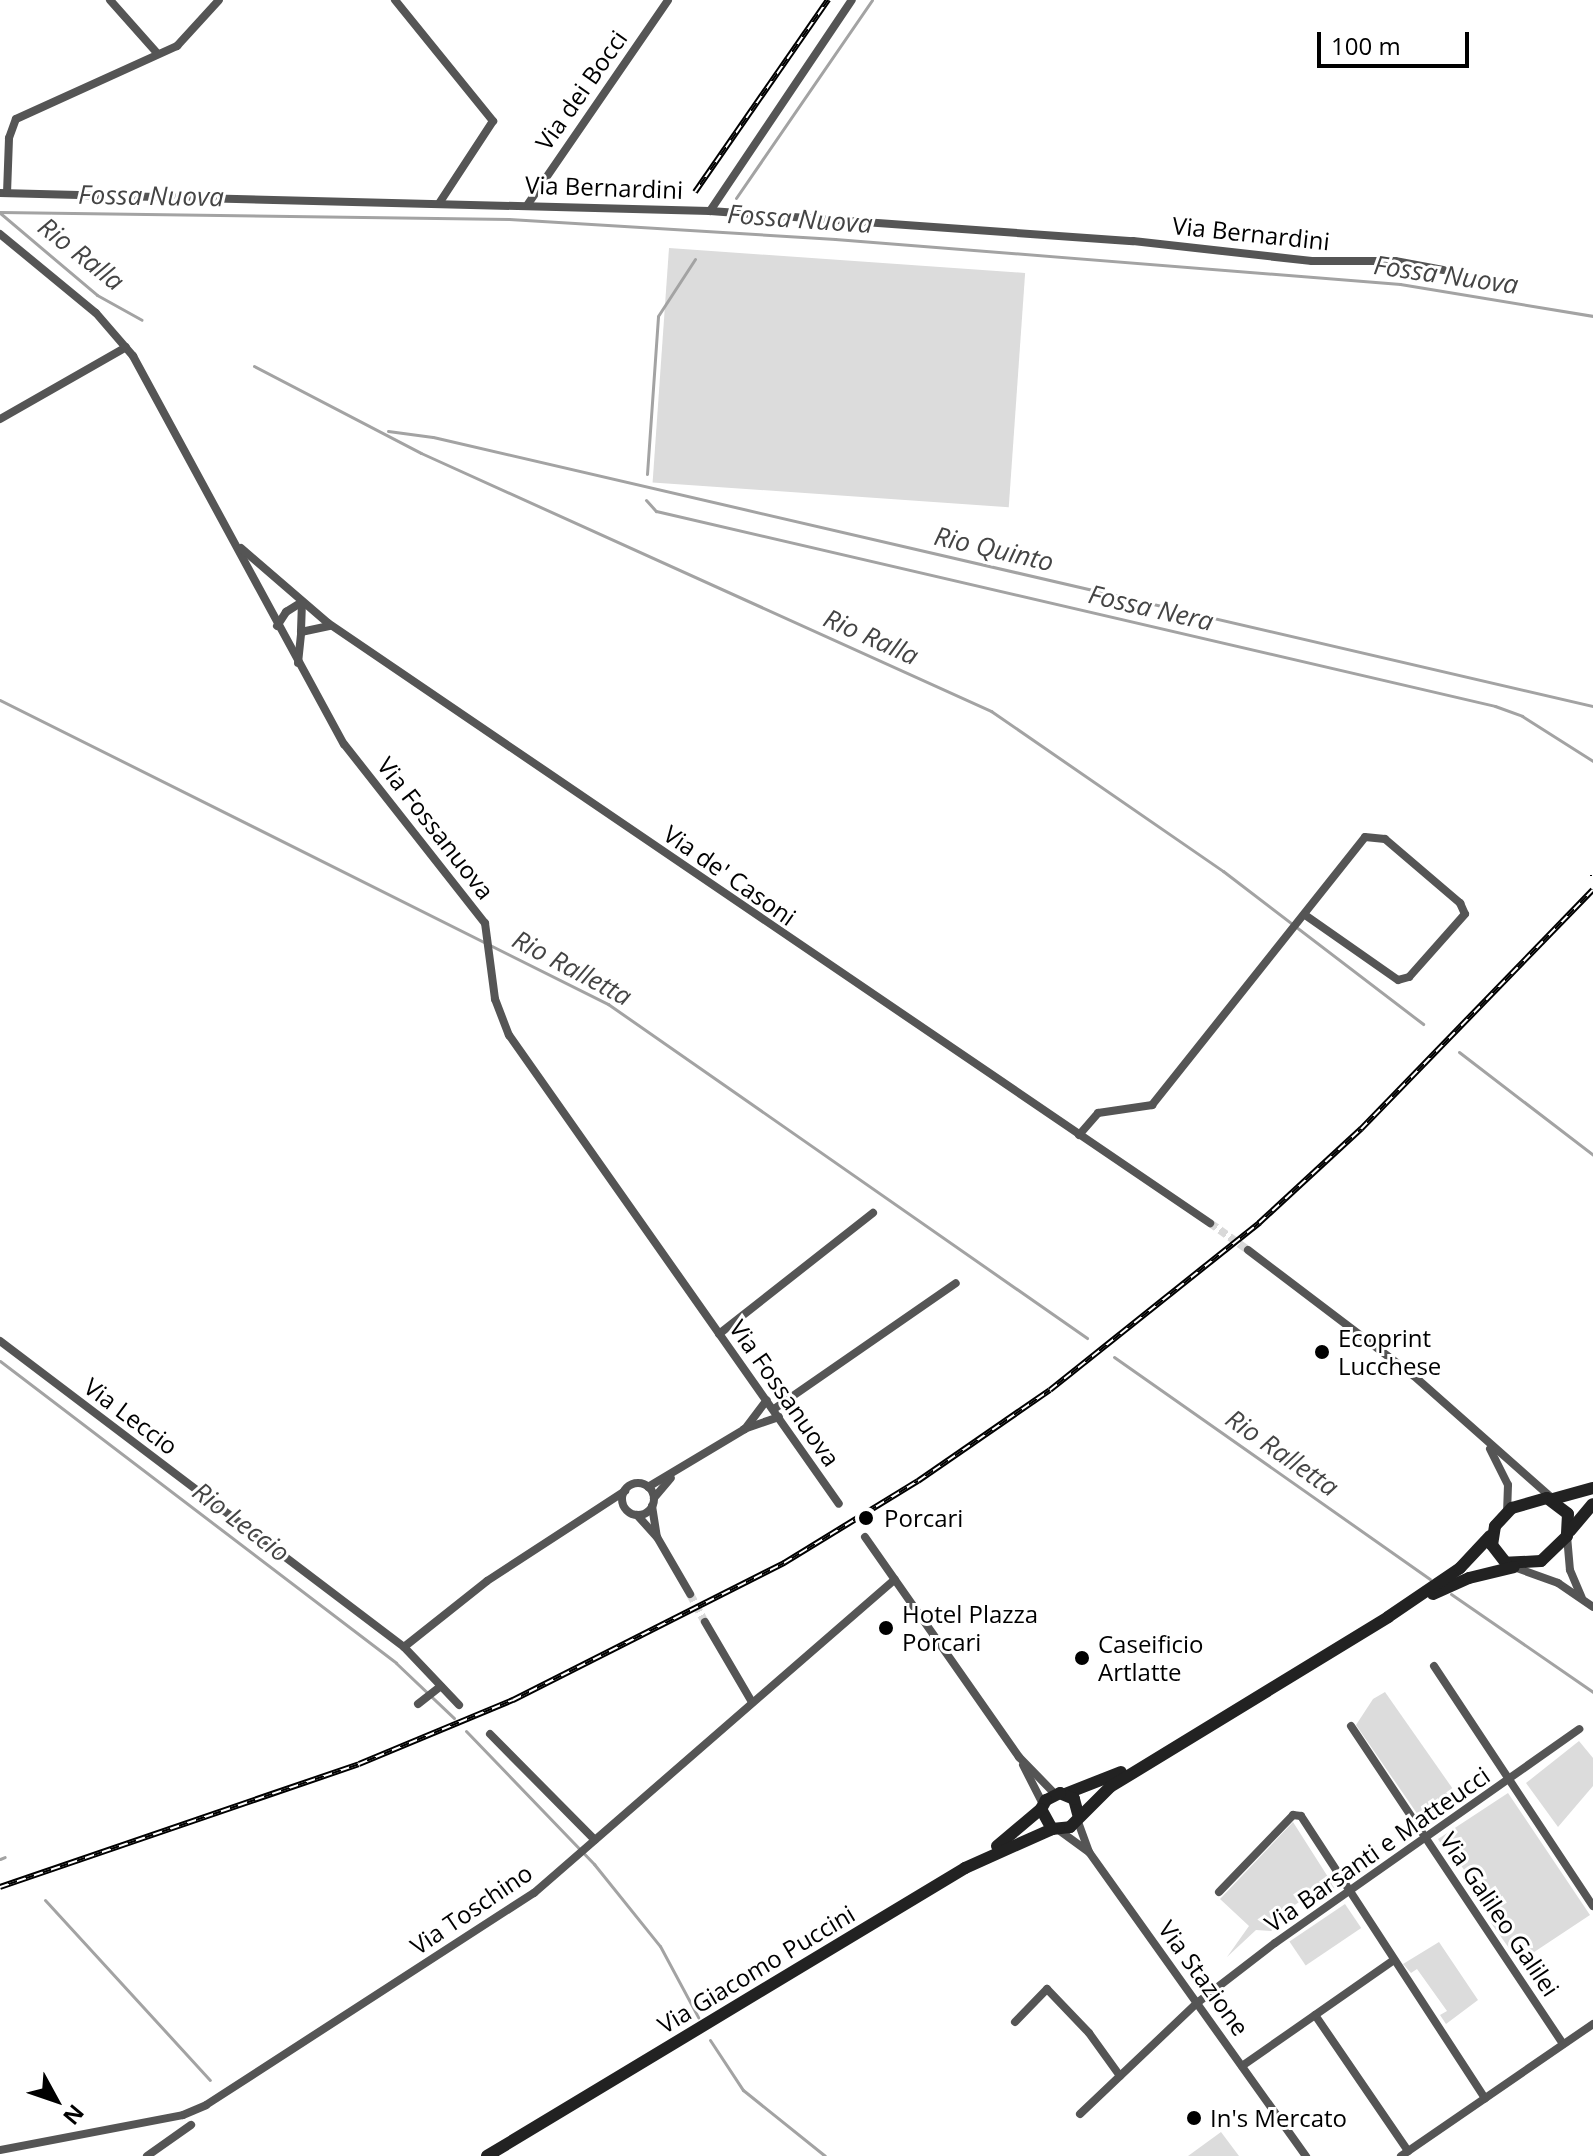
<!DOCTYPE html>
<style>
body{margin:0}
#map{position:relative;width:1593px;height:2156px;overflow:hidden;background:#fff;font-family:"Open Sans",sans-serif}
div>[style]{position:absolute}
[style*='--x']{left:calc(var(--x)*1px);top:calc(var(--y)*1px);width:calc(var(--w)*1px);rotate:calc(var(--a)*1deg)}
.green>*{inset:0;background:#dcdcdc;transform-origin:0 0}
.stream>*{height:3px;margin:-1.5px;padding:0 1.5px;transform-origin:1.5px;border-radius:1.5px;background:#a3a3a3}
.street-tunnel>*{height:8px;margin-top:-4px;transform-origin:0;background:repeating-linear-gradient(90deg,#d9d9d9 0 8px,transparent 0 12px)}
.street>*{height:8px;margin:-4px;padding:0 4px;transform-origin:4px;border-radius:4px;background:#555}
.street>.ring{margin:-4px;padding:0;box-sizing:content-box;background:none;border:8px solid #555;border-radius:50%}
.secondary>*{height:12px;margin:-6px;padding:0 6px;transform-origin:6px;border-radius:6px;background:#222}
.rail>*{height:6px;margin-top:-3px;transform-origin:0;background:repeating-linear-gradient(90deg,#fff 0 9px,#000 0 18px);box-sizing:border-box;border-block:2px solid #000}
.dots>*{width:22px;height:22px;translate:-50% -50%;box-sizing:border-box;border:4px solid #fff;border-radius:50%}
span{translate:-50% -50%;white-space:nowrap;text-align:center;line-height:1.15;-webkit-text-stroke:6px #fff;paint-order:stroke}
.street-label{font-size:24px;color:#000}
.poi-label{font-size:24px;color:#000}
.left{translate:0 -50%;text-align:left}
.water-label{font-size:26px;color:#444;font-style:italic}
.north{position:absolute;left:16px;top:2060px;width:80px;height:80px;-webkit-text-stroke:6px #fff;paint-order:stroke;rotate:130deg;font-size:22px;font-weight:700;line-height:32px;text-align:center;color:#000}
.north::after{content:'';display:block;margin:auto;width:28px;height:36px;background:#000;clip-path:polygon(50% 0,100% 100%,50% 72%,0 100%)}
.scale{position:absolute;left:1317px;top:32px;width:152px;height:36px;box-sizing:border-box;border:4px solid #000;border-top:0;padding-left:10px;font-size:24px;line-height:28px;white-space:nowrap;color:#000;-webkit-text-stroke:6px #fff;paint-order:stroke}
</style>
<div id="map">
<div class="green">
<i style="left:669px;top:248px;width:357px;height:235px;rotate:4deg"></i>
<i style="clip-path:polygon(1385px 1692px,1462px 1802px,1427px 1828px,1356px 1725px,1373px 1699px)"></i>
<i style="clip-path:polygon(1579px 1741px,1593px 1758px,1593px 1786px,1558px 1827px,1526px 1783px)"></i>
<i style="clip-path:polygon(1508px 1793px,1590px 1915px,1519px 1962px,1491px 1923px,1497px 1918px,1447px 1845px,1443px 1847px,1438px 1839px)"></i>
<i style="clip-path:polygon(1293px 1822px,1335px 1888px,1314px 1892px,1274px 1919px,1278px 1926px,1271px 1931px,1256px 1930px,1227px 1957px,1249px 1926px,1220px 1899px)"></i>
<i style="left:1345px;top:1904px;width:29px;height:67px;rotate:56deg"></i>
<i style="clip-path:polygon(1439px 1942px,1478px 2000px,1446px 2024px,1440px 2015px,1447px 2011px,1417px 1969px,1411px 1973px,1403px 1964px)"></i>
<i style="clip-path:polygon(1221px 2132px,1239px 2156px,1188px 2156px)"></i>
</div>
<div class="stream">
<i style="--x:736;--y:198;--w:240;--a:-55.5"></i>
<i style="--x:0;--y:212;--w:509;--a:0.79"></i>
<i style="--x:509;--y:219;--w:327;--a:3.5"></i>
<i style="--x:835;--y:239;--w:567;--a:4.55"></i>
<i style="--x:1400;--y:284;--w:196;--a:9.4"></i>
<i style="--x:0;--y:213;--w:127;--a:40.2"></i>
<i style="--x:97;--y:295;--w:51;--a:29.1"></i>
<i style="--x:254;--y:366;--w:188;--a:27.5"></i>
<i style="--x:421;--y:453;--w:626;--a:24.35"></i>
<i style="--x:991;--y:711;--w:282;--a:34.6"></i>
<i style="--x:1223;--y:871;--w:252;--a:37.4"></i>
<i style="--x:388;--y:431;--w:45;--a:7.6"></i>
<i style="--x:433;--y:437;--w:1191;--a:13.06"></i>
<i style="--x:647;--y:474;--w:158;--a:-86"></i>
<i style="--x:658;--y:316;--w:68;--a:-57"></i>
<i style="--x:646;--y:500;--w:15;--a:48"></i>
<i style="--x:656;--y:511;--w:861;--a:13.08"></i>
<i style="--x:1495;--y:706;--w:29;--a:20"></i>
<i style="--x:1522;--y:716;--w:84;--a:32.4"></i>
<i style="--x:0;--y:700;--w:680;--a:26.57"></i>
<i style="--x:608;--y:1004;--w:584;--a:34.89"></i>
<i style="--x:1459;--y:1052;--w:169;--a:37.5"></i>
<i style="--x:1114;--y:1357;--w:386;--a:35.1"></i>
<i style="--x:0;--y:1361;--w:498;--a:37.3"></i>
<i style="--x:396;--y:1663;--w:80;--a:43.5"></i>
<i style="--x:1451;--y:1594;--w:173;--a:34.6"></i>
<i style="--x:466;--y:1731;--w:185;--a:46.1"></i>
<i style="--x:594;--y:1864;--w:105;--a:51.2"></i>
<i style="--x:660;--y:1946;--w:81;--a:61.8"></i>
<i style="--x:0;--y:1859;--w:5;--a:-22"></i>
<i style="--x:45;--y:1900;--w:244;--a:47.5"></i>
<i style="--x:710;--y:2040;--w:60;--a:56.6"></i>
<i style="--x:743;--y:2090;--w:105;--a:38.8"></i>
</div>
<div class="street-tunnel">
<i style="--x:1210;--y:1223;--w:47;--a:35.4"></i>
<i style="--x:690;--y:1594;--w:32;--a:62"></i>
</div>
<div class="street">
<i style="--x:110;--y:0;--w:72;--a:48.4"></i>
<i style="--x:395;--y:0;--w:156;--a:51"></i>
<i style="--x:493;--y:121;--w:97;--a:123.2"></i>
<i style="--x:0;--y:193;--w:710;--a:1.45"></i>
<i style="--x:710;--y:211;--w:424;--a:4.1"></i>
<i style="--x:1133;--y:241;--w:180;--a:6.4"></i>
<i style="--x:1312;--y:261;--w:83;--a:0"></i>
<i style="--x:1395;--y:261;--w:49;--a:10.6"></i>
<i style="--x:7;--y:193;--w:55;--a:-87.9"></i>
<i style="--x:9;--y:138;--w:20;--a:-70"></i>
<i style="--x:16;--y:119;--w:177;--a:-24.4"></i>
<i style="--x:177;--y:46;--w:62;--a:-47.6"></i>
<i style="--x:528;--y:204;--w:247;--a:-55.5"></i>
<i style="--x:710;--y:211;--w:254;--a:-56.1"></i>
<i style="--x:0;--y:234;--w:124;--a:39.5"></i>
<i style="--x:96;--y:313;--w:57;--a:49.3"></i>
<i style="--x:133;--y:356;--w:442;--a:61.5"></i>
<i style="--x:344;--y:744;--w:228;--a:51.8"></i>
<i style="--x:485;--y:923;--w:77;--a:82.5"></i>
<i style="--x:495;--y:999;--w:39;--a:69"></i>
<i style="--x:509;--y:1035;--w:573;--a:54.87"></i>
<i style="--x:0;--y:419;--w:145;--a:-29.7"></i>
<i style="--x:241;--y:548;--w:115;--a:40.8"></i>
<i style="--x:328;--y:623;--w:1067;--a:34.23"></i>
<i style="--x:277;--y:626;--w:17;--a:-57"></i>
<i style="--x:286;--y:612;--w:19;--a:-32"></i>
<i style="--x:302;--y:602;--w:30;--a:92"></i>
<i style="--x:298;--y:663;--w:31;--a:-84"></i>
<i style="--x:301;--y:632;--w:30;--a:-12"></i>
<i style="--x:1079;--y:1135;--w:29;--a:-49"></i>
<i style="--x:1098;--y:1113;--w:55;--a:-8.4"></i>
<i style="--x:1152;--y:1105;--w:342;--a:-51.5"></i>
<i style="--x:1365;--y:837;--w:20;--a:6"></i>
<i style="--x:1385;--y:839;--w:99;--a:40.5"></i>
<i style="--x:1460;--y:903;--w:12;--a:66"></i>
<i style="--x:1465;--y:914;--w:84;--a:131.6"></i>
<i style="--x:1409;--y:977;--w:11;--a:165"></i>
<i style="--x:1398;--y:980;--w:113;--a:-145"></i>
<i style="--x:1248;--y:1250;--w:208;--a:37.2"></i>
<i style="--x:1414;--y:1376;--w:183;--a:41.5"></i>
<i style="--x:719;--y:1334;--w:196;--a:-38.2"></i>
<i style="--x:0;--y:1341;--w:507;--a:37.14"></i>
<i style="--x:404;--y:1647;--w:80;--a:46.5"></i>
<i style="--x:774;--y:1409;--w:221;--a:-34.7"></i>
<i style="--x:744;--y:1429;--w:37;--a:-19"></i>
<i style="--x:1490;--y:1449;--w:40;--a:63.4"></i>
<i style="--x:1508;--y:1485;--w:27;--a:92"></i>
<i class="ring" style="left:622px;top:1483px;width:24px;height:24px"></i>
<i style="--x:648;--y:1487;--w:113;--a:-30.9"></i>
<i style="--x:745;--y:1429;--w:36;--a:-53"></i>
<i style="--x:654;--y:1498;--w:26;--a:-50"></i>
<i style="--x:652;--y:1506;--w:30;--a:81"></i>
<i style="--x:637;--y:1515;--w:30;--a:48"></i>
<i style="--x:657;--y:1537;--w:66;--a:59.9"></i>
<i style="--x:1567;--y:1536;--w:34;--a:85"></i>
<i style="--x:1570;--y:1570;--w:30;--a:67"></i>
<i style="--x:865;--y:1537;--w:269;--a:55"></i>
<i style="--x:1019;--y:1757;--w:52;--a:45.8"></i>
<i style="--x:1514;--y:1567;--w:47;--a:20"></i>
<i style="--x:1558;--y:1583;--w:42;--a:34.4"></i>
<i style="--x:705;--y:1622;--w:93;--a:59.6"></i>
<i style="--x:404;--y:1647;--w:106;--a:-38.5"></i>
<i style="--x:487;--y:1581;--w:165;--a:-33.1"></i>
<i style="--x:1434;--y:1666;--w:288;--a:56.5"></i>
<i style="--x:418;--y:1704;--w:29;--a:-38"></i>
<i style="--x:1351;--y:1726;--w:382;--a:56.3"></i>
<i style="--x:490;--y:1734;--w:149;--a:45.3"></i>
<i style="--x:1023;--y:1765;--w:44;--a:62.9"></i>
<i style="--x:1077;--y:1819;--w:35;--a:70"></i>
<i style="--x:1089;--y:1852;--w:374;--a:54.5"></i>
<i style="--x:1060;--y:1831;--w:36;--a:36"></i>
<i style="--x:1219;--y:1892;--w:107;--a:-46.1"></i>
<i style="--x:1293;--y:1815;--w:8;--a:7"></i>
<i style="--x:1301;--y:1816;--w:337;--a:56.9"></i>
<i style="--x:1315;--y:2015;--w:165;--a:55.6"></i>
<i style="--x:1015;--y:2022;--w:46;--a:-45.9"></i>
<i style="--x:1047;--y:1989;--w:61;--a:46.3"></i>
<i style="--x:1089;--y:2033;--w:53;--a:54.2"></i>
<i style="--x:1242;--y:2066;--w:185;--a:-34.9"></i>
<i style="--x:1080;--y:2114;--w:161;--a:-43.5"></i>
<i style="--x:1197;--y:2003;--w:98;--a:-37.6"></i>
<i style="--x:1275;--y:1943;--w:372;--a:-35.1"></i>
<i style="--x:0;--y:2150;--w:186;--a:-10.8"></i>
<i style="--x:183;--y:2115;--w:25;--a:-23"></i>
<i style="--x:206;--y:2105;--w:391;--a:-32.9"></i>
<i style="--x:534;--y:1893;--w:478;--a:-41"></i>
<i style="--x:147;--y:2156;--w:54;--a:-35.2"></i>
<i style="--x:1401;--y:2156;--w:233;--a:-34.5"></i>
</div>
<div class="secondary">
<i style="--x:1547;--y:1498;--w:26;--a:37"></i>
<i style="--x:1568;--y:1514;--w:22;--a:93"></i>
<i style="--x:1567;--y:1536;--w:36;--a:136"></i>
<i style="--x:1541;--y:1561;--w:35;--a:177"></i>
<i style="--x:1506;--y:1563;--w:23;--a:-128"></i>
<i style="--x:1492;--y:1545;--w:19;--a:-81"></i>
<i style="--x:1495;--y:1526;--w:25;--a:-47"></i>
<i style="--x:1512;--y:1508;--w:36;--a:-16"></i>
<i style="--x:1553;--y:1499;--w:41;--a:-15.4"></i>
<i style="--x:1570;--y:1531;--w:35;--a:-50"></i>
<i style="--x:1433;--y:1594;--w:39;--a:-24"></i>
<i style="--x:1469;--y:1578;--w:46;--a:-13.7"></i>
<i style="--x:1065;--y:1794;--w:60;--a:-21.4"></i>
<i style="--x:1078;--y:1814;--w:16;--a:-105"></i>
<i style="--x:1074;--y:1799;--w:15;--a:-157"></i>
<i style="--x:1060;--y:1793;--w:16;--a:153"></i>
<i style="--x:1046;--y:1800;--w:10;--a:119"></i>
<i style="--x:1041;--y:1809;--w:23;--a:61"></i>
<i style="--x:1052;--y:1829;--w:18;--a:-6"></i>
<i style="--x:1070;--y:1827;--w:57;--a:-45"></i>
<i style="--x:1110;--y:1787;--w:326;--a:-31.4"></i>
<i style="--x:1388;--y:1617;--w:87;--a:-34.2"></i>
<i style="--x:1460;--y:1568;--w:44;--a:-46.8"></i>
<i style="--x:997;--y:1846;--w:57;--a:-40.1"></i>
<i style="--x:487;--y:2156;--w:558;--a:-31.07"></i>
<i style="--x:965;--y:1868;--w:95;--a:-24.1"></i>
</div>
<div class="rail">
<i style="--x:695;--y:192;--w:234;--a:-55.3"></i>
<i style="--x:1593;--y:876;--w:1;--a:-90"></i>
<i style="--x:0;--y:1887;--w:379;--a:-18.9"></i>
<i style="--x:359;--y:1764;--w:167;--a:-22.6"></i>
<i style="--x:513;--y:1700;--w:304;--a:-26.8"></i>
<i style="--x:784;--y:1563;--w:157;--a:-31.5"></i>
<i style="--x:918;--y:1481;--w:160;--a:-34.6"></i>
<i style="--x:1050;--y:1390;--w:268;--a:-38.6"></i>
<i style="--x:1259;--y:1223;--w:139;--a:-42.7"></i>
<i style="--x:1361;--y:1129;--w:333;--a:-45.9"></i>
</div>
<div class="dots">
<i style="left:1322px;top:1352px;background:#000"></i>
<i style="left:866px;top:1518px;background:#000"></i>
<i style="left:886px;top:1628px;background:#000"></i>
<i style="left:1082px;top:1658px;background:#000"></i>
<i style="left:1194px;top:2118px;background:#000"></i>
</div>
<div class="street-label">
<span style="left:581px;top:90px;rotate:-55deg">Via dei Bocci</span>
<span style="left:604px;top:187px;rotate:2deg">Via Bernardini</span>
<span style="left:1251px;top:233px;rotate:6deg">Via Bernardini</span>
<span style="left:436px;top:828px;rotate:52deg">Via Fossanuova</span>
<span style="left:730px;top:875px;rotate:35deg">Via de' Casoni</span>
<span style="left:785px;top:1393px;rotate:55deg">Via Fossanuova</span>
<span style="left:131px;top:1416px;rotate:37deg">Via Leccio</span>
<span style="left:1377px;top:1849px;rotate:-35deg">Via Barsanti e Matteucci</span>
<span style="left:471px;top:1909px;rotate:-34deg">Via Toschino</span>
<span style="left:1500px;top:1914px;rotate:56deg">Via Galileo Galilei</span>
<span style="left:756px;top:1969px;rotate:-31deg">Via Giacomo Puccini</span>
<span style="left:1204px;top:1978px;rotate:54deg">Via Stazione</span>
</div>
<div class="poi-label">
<span class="left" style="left:1338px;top:1352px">Ecoprint<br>Lucchese</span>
<span class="left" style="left:884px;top:1518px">Porcari</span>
<span class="left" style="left:902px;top:1628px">Hotel Plazza<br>Porcari</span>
<span class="left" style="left:1098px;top:1658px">Caseificio<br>Artlatte</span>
<span class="left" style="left:1210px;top:2118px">In's Mercato</span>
</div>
<div class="water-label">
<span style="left:151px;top:196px;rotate:1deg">Fossa Nuova</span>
<span style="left:800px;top:219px;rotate:4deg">Fossa Nuova</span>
<span style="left:81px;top:254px;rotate:38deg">Rio Ralla</span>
<span style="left:1446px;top:275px;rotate:8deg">Fossa Nuova</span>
<span style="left:994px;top:549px;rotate:13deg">Rio Quinto</span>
<span style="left:1151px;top:608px;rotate:13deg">Fossa Nera</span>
<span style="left:871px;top:637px;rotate:24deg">Rio Ralla</span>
<span style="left:572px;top:968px;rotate:28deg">Rio Ralletta</span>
<span style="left:1282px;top:1453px;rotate:35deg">Rio Ralletta</span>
<span style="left:241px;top:1522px;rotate:37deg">Rio Leccio</span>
</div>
<div class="north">N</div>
<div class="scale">100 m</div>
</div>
